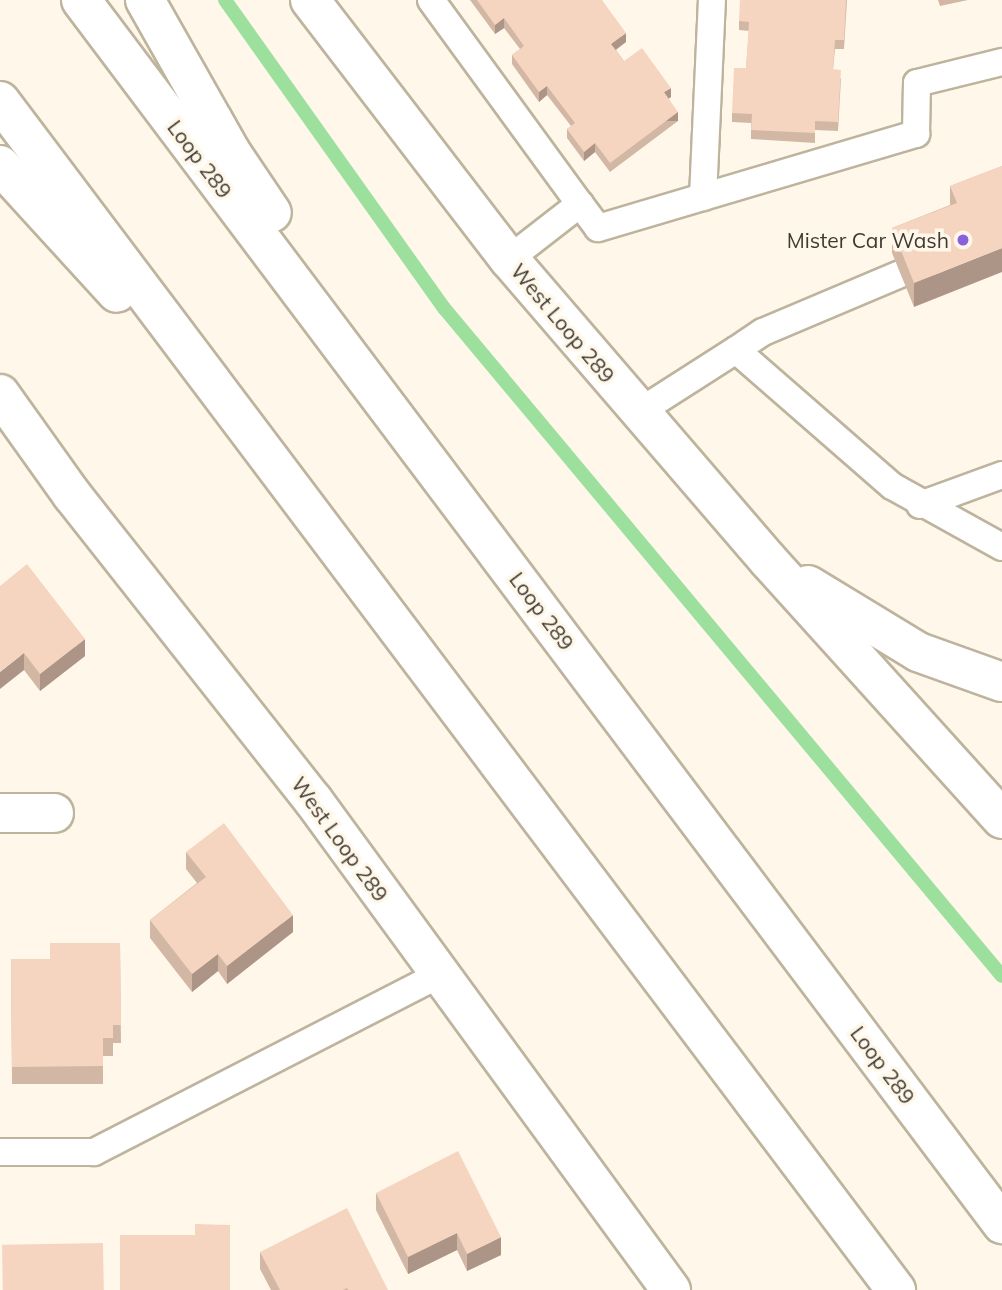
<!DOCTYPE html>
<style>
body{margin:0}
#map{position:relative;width:1002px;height:1290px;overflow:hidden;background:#fff8ea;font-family:Mulish,sans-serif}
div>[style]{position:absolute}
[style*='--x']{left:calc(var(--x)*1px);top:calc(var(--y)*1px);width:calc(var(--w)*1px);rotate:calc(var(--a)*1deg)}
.stream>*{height:14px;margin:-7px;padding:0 7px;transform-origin:7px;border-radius:7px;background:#9de09e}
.roads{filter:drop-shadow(2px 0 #beb49e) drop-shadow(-2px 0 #beb49e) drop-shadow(0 2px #beb49e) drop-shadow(0 -2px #beb49e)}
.lane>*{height:26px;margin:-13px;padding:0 13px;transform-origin:13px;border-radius:13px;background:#fff}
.street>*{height:38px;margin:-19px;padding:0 19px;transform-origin:19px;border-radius:19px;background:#fff}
.secondary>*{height:38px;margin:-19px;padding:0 19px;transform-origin:19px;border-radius:19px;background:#fff}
.highway>*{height:38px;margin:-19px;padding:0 19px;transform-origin:19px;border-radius:19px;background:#fff}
.wall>*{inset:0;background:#d3b7a5}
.shaded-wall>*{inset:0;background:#ac9586;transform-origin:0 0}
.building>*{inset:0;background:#f5d5c0;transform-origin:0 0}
.dots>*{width:19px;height:19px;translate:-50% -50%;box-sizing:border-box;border:4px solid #fff8ea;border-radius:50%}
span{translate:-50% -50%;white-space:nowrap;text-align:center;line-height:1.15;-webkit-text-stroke:7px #fff8ea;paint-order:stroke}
.street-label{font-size:21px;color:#403b32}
.poi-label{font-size:21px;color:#403b32}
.right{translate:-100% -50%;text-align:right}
</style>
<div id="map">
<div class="stream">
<i style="--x:225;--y:0;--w:378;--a:54.6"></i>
<i style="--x:444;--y:308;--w:870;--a:50.13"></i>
</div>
<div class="roads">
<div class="lane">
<i style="--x:431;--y:0;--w:253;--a:53.9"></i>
<i style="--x:703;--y:197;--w:197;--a:-87.4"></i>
<i style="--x:509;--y:259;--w:90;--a:-37.8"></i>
<i style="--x:580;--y:204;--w:30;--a:53"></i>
<i style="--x:598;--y:228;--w:332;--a:-16.5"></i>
<i style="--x:916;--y:134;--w:51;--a:-88.9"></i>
<i style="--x:917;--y:83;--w:88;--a:-13.9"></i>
<i style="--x:736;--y:350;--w:32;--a:-34"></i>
<i style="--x:763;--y:332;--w:149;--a:-22.9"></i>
<i style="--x:639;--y:412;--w:115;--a:-32.6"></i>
<i style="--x:736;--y:350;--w:207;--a:41.1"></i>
<i style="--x:892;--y:486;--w:126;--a:29"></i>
<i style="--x:920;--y:505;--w:87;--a:-20.1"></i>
<i style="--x:0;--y:1152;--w:94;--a:0"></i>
<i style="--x:94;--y:1152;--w:388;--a:-27.2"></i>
</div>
<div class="street">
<i style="--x:0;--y:813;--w:54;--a:0"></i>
</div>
<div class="secondary">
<i style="--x:310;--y:0;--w:327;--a:52.5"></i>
<i style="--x:509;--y:259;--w:397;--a:49.3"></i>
<i style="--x:768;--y:560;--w:349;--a:47.9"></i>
<i style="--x:0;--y:394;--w:124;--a:54.5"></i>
<i style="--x:72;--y:495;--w:389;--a:51.7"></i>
<i style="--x:313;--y:800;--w:607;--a:53.85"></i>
<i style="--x:808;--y:585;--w:129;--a:31.3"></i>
<i style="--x:918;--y:652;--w:89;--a:19.7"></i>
</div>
<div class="highway">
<i style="--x:81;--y:0;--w:1532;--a:53.04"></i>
<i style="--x:145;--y:0;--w:175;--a:60.5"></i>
<i style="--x:231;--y:152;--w:73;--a:56.1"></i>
<i style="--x:0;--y:101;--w:1489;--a:53"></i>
<i style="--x:0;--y:165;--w:173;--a:47.6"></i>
</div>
</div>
<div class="wall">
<i style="clip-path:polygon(470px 0,591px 0,626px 42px,616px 50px,624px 61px,671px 97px,668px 98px,678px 121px,610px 172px,595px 152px,584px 161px,567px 138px,567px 129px,571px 126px,547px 95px,539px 102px,512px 64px,512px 55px,520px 49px,504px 28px,495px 34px)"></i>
<i style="clip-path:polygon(847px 0,844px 49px,835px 49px,833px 70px,841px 79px,838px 131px,815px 130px,815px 143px,751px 139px,751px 123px,732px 122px,732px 113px,746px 68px,749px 31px,739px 30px,739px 21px)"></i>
<i style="clip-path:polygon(938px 0,968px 0,940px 6px)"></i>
<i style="clip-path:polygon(1002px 166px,914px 307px,892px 253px,892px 228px,950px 205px,950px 186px)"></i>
<i style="clip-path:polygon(0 586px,85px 656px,40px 691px,24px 670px)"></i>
<i style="clip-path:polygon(186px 852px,293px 932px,227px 984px,218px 971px,192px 992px,150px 938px,150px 920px,197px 883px,186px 869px)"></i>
<i style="clip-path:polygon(120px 943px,121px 1043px,113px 1043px,113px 1056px,103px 1056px,103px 1084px,12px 1084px,11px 959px,50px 959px)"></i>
<i style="clip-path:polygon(376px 1193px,501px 1255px,467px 1271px,457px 1250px,408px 1274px,376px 1210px)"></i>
<i style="clip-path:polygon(260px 1252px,388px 1290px,271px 1290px,260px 1269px)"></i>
</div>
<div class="shaded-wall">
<i style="clip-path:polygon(504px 18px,504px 28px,495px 34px,495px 25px)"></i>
<i style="clip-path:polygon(626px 33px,626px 42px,611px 53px,611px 44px)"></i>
<i style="clip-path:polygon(547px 86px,547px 95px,539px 102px,539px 92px)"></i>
<i style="clip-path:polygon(671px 88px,671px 97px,664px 102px,664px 92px)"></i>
<i style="left:678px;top:112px;width:9px;height:85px;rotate:90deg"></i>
<i style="clip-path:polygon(595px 143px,595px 152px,584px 161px,584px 152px)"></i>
<i style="clip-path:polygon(1002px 248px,1002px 272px,914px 307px,914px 283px)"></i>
<i style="clip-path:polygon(85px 639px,85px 656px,40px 691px,40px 674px)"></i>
<i style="clip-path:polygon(24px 653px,24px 670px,0 689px,0 672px)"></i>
<i style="clip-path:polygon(293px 915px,293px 932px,227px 984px,227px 966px)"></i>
<i style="clip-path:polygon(218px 954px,218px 971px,192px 992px,192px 974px)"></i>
<i style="clip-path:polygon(457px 1233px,457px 1250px,408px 1274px,408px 1257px)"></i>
<i style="clip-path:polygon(501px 1237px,501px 1255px,467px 1271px,467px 1254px)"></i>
</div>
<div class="building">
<i style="clip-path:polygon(477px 0,602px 0,626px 33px,611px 44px,624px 61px,642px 48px,671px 88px,664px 92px,678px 112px,610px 163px,595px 143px,584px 152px,567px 129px,575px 123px,547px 86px,539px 92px,512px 55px,524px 46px,504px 18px,495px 25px)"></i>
<i style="clip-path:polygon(740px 0,846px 0,844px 40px,835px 40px,833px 69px,841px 70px,838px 122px,815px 121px,815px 133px,751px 130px,752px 114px,732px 113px,734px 68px,746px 68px,749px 22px,739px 21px)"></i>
<i style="clip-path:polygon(1002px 166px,1002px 248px,914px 283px,892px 228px,957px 203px,950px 186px)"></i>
<i style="clip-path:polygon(27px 564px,85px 639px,40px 674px,24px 653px,0 672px,0 586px)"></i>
<i style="clip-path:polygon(224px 823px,293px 915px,227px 966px,218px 954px,192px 974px,150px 920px,206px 877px,186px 852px)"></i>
<i style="clip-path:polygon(50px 943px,120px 943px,121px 1025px,113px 1025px,113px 1038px,103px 1038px,103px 1066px,12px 1067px,11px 959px,50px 959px)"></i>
<i style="clip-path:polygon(458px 1151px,501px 1237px,467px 1254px,457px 1233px,408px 1257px,376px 1193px)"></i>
<i style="clip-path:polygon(347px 1208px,388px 1290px,348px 1290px,347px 1288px,343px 1290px,280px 1290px,260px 1252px)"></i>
<i style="clip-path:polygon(195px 1224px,230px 1225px,230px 1290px,120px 1290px,120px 1235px,195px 1235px)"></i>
<i style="left:103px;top:1243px;width:47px;height:101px;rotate:89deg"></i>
</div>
<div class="dots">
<i style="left:963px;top:240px;background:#8a61dc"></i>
</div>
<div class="street-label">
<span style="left:200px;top:159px;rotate:53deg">Loop 289</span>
<span style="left:563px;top:323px;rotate:50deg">West Loop 289</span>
<span style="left:542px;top:611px;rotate:53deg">Loop 289</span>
<span style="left:340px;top:839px;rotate:54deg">West Loop 289</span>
<span style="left:883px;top:1065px;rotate:53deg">Loop 289</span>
</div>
<div class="poi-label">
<span class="right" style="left:949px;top:240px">Mister Car Wash</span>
</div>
</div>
